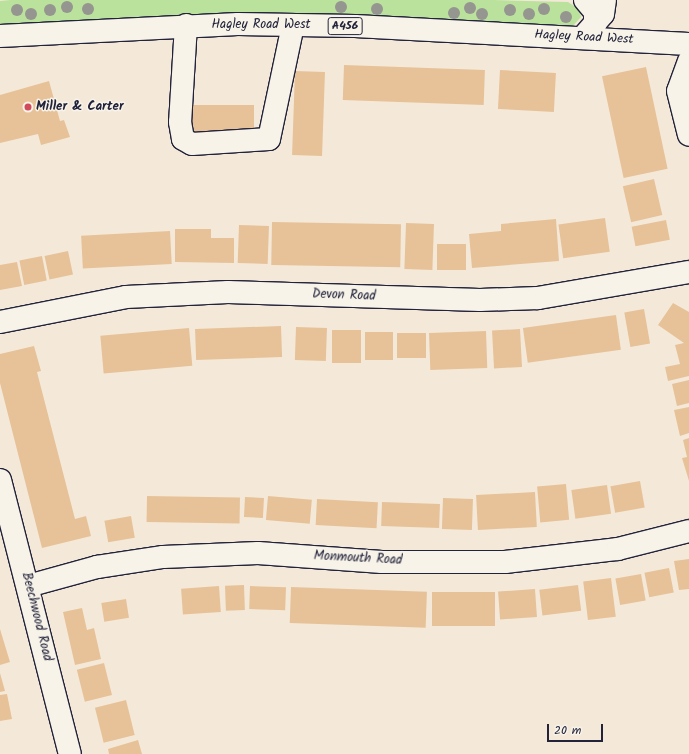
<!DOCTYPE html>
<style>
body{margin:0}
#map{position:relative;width:689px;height:754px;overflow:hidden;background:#f4e9d8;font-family:Kalam,sans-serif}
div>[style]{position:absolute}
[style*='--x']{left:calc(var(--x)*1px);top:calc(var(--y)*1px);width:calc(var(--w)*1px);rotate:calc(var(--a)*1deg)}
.green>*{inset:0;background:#bbe29d}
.building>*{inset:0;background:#e7c298;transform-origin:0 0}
.roads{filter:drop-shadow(1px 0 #22223b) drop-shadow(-1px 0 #22223b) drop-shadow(0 1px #22223b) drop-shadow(0 -1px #22223b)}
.minor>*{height:22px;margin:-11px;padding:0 11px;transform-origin:11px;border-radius:11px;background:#f7f3e8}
.highway>*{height:22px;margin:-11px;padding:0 11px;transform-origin:11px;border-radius:11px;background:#f7f3e8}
.trees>*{width:12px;height:12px;margin:-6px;border-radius:50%;background:#95968f}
.dots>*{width:11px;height:11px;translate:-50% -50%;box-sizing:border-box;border:2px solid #f7f3e8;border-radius:50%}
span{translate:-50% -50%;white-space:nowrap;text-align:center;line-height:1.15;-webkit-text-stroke:3px #f7f3e8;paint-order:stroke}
.shield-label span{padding:1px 3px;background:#f7f3e8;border:1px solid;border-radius:3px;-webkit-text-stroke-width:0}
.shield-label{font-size:12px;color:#22223b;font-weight:700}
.street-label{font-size:13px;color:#22223b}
.poi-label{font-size:13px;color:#22223b;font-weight:700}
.left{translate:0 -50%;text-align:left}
.scale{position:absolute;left:547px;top:724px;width:56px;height:18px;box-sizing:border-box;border:2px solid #22223b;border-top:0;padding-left:5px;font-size:12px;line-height:14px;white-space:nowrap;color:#22223b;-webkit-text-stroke:3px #f7f3e8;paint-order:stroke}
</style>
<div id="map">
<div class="green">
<i style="clip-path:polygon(494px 0,568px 2px,579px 9px,581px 17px,572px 27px,0 28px,0 1px,10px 0)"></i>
</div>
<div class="building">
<i style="left:344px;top:65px;width:141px;height:35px;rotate:2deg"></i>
<i style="left:646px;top:67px;width:104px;height:45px;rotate:78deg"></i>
<i style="left:500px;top:70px;width:56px;height:39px;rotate:3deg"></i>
<i style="left:295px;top:71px;width:30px;height:84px;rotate:2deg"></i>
<i style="clip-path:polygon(49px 81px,60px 121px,64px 120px,70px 137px,41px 145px,38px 134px,0 143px,0 95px)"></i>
<i style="left:254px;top:105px;width:26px;height:64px;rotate:90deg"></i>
<i style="left:654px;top:179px;width:37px;height:32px;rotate:77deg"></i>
<i style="left:605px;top:218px;width:34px;height:47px;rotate:82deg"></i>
<i style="clip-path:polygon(556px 219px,559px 261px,472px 268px,469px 234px,501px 231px,501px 224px)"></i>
<i style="left:666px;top:220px;width:20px;height:35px;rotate:79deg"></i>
<i style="left:272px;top:222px;width:129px;height:43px;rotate:1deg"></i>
<i style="left:406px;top:223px;width:28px;height:46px;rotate:2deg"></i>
<i style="left:239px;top:225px;width:30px;height:38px;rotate:2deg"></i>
<i style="clip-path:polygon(175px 229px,211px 229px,211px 238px,234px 238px,234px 263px,175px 262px)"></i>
<i style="left:170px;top:231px;width:33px;height:89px;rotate:87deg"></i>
<i style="left:437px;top:244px;width:29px;height:26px"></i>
<i style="left:68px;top:251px;width:24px;height:24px;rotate:78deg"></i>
<i style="left:42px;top:256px;width:25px;height:23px;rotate:79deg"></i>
<i style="clip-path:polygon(17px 262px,22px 286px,0 290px,0 265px)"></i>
<i style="clip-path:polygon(673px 303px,689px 312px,689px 376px,668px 381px,665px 367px,680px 364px,675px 345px,684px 343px,658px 325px)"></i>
<i style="left:644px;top:309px;width:35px;height:20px;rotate:80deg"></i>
<i style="left:616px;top:315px;width:35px;height:94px;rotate:82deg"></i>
<i style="left:281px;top:326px;width:31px;height:86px;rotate:88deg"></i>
<i style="left:296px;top:327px;width:31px;height:33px;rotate:2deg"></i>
<i style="left:189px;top:328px;width:38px;height:89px;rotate:85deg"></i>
<i style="left:520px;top:329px;width:38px;height:28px;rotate:87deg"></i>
<i style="left:332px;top:330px;width:29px;height:33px"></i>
<i style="left:486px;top:331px;width:37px;height:57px;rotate:88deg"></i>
<i style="left:365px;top:332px;width:28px;height:28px"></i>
<i style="left:426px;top:333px;width:25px;height:29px;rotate:90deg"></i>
<i style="clip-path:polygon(34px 346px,41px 371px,37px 372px,75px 519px,86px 516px,91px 536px,42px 548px,0 383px,0 354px)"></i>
<i style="clip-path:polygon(689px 380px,689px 403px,677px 406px,672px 384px)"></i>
<i style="clip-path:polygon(689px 407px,689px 433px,680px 436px,674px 410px)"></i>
<i style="clip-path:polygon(689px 438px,689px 481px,682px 458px,687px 457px,683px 440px)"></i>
<i style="left:640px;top:481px;width:27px;height:30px;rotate:80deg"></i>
<i style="left:566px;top:484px;width:36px;height:29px;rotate:85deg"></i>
<i style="left:607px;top:485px;width:29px;height:36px;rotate:82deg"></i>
<i style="left:535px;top:492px;width:35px;height:59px;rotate:87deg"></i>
<i style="left:147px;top:496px;width:93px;height:26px;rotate:1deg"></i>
<i style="left:268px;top:496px;width:44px;height:24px;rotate:5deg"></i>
<i style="left:245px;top:497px;width:19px;height:20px;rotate:3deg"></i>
<i style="left:443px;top:498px;width:30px;height:31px;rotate:2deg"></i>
<i style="left:317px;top:499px;width:61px;height:26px;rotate:3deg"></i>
<i style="left:382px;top:502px;width:58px;height:24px;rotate:2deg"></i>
<i style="left:131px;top:516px;width:22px;height:27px;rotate:80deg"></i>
<i style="clip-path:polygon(689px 559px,689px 589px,679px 590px,674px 561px)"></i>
<i style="left:669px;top:568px;width:25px;height:25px;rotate:79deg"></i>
<i style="left:641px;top:574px;width:27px;height:26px;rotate:80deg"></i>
<i style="left:611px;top:578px;width:39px;height:28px;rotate:83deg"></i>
<i style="left:244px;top:585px;width:25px;height:19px;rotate:88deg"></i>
<i style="left:578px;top:585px;width:26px;height:39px;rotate:83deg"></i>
<i style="left:219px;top:586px;width:26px;height:38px;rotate:86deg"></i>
<i style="left:250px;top:586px;width:36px;height:23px;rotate:2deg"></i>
<i style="left:291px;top:587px;width:136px;height:36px;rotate:2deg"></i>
<i style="left:535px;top:589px;width:28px;height:37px;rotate:86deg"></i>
<i style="left:432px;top:592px;width:63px;height:34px"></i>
<i style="left:126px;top:599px;width:19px;height:25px;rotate:81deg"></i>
<i style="clip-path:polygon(82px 608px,87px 630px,94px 628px,101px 659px,75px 665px,63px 612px)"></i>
<i style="clip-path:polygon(0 629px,10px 662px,0 665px)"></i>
<i style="left:104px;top:663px;width:33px;height:28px;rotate:76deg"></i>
<i style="clip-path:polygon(0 673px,5px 691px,0 692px)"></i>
<i style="clip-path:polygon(7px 694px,12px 719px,0 721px,0 695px)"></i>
<i style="left:126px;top:700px;width:36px;height:32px;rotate:76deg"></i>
<i style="clip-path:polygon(138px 740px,142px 754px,109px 754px,108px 749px)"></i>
</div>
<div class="roads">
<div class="minor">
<i style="--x:186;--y:25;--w:97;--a:93.5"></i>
<i style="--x:180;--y:122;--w:17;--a:80"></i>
<i style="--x:183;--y:139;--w:10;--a:29"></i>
<i style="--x:192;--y:144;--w:77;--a:-3.7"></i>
<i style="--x:269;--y:139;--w:116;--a:-78.1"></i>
<i style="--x:689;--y:61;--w:32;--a:110"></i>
<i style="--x:678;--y:91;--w:45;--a:76"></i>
<i style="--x:0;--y:322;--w:128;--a:-11.2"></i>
<i style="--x:126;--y:297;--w:102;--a:-2.8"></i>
<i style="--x:228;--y:292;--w:252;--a:1.8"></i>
<i style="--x:480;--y:300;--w:58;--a:-2"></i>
<i style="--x:538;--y:298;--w:153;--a:-9.8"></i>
<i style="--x:0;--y:480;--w:283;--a:75.7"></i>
<i style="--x:28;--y:586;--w:72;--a:-15.4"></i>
<i style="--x:97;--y:567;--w:67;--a:-8.6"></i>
<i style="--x:163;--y:557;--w:95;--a:-2.4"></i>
<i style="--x:258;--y:553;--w:124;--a:4.2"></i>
<i style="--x:382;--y:562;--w:123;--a:0"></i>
<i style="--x:505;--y:562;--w:114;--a:-6.6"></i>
<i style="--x:618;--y:549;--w:73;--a:-14.2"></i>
</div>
<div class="highway">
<i style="--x:585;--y:0;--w:16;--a:50"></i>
<i style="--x:595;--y:12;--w:13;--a:90"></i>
<i style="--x:0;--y:36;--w:238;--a:-2.9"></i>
<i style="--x:238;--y:24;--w:117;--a:1"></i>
<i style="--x:355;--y:26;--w:334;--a:3.1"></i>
<i style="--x:583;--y:37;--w:30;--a:-49"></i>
<i style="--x:603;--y:14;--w:14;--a:-82"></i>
</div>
</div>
<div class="trees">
<i style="left:67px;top:7px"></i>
<i style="left:341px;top:7px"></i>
<i style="left:470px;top:8px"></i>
<i style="left:88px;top:9px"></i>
<i style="left:377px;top:9px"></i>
<i style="left:544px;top:9px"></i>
<i style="left:17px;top:10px"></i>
<i style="left:50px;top:10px"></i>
<i style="left:510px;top:10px"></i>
<i style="left:454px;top:13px"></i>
<i style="left:31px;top:14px"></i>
<i style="left:482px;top:14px"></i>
<i style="left:529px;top:14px"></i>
<i style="left:566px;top:17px"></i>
</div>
<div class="dots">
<i style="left:28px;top:107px;background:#d1495b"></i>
</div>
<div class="shield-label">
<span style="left:345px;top:26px">A456</span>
</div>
<div class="street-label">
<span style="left:261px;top:25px">Hagley Road West</span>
<span style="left:584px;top:38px;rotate:3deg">Hagley Road West</span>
<span style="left:344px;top:296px;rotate:2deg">Devon Road</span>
<span style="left:358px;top:559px;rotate:3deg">Monmouth Road</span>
<span style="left:36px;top:617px;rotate:76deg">Beechwood Road</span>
</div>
<div class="poi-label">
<span class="left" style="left:36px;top:107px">Miller &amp; Carter</span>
</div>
<div class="scale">20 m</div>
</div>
